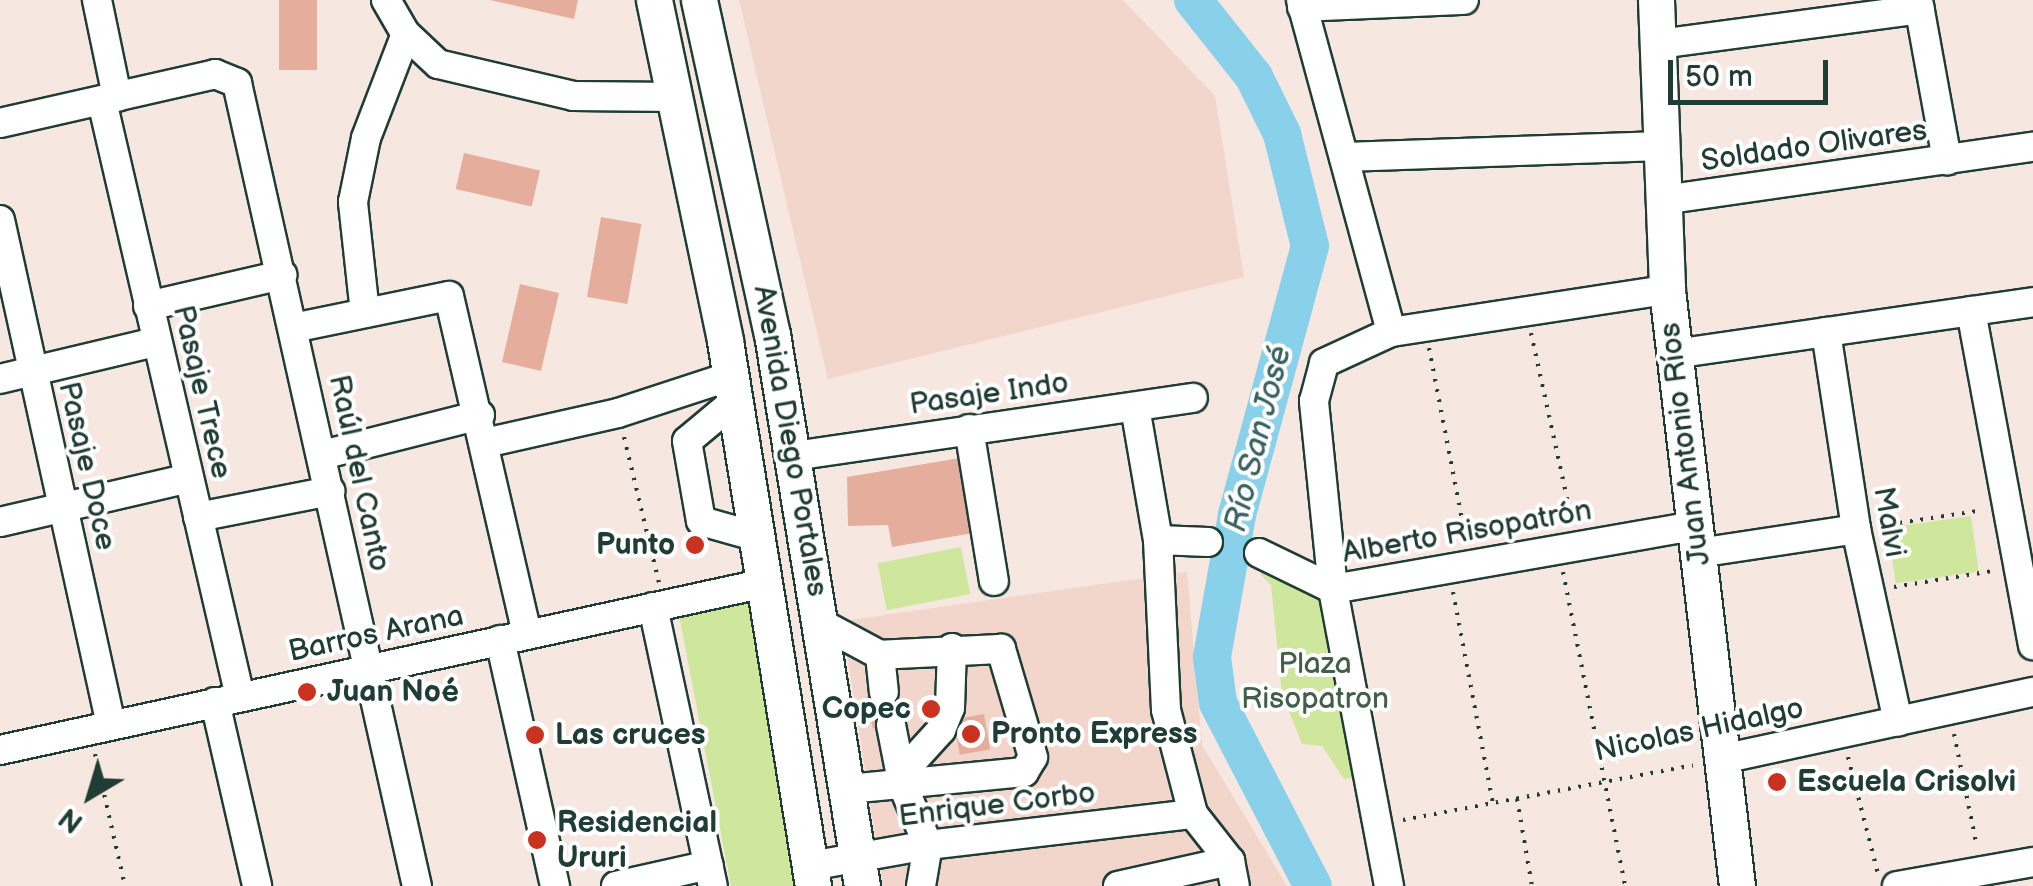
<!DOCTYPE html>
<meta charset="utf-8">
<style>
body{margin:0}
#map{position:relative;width:2033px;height:886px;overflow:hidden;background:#f7e7e1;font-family:"Balsamiq Sans",sans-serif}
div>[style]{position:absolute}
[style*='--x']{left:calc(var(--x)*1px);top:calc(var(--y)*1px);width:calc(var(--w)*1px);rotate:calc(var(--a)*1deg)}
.built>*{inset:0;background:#f2d6cc}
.green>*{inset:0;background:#cfe79d;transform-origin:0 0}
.river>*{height:38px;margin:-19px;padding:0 19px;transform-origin:19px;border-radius:19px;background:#89d0ea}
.building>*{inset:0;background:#e5ae9c;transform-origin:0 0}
.path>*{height:4px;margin-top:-2px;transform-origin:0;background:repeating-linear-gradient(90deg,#1f3d34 0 2.5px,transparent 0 10.5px)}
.roads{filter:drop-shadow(2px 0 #1f3d34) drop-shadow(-2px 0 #1f3d34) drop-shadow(0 2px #1f3d34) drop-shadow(0 -2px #1f3d34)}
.minor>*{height:28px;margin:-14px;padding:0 14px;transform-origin:14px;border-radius:14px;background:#fff}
.major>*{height:35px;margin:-17.5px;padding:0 17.5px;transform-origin:17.5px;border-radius:17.5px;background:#fff}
.dots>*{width:28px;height:28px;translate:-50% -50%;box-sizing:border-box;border:5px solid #fff;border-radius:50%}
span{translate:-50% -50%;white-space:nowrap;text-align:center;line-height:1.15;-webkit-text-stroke:8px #fff;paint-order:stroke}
.street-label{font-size:30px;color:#1f3d34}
.poi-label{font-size:30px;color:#1f3d34;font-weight:700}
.right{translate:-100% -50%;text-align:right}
.left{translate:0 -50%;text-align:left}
.park-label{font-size:30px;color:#425f49}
.water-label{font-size:32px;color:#3a6262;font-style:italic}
.north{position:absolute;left:40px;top:746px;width:100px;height:100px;-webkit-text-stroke:8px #fff;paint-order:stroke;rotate:218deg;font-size:28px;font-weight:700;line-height:40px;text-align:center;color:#1f3d34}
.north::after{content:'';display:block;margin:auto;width:35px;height:45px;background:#1f3d34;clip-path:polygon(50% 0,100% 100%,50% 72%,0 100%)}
.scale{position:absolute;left:1668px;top:60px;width:160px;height:45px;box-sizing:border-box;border:5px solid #1f3d34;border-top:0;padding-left:12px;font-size:30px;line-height:35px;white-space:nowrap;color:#1f3d34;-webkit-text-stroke:8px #fff;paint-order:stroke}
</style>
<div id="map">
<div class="built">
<i style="clip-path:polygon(739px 0,1123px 0,1215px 96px,1244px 277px,828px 379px)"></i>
<i style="clip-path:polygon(1187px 572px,1202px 745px,1287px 886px,883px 886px,842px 621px)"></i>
</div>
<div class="green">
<i style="left:1971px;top:516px;width:56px;height:84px;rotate:82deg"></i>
<i style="left:961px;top:547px;width:48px;height:85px;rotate:79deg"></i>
<i style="clip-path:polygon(1259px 553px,1333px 589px,1368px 777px,1344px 779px,1322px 746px,1302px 744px,1282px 694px,1271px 585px,1261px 575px)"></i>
<i style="clip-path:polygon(748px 598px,793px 886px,731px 886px,679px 615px)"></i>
</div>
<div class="river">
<i style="--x:1193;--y:0;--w:98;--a:51.6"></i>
<i style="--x:1254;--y:77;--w:64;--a:63.8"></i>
<i style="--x:1282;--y:134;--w:115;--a:76"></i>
<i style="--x:1310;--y:246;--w:279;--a:105.2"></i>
<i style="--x:1237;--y:515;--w:144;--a:100"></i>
<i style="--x:1212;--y:657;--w:46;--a:82.6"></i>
<i style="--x:1218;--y:703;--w:206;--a:62.6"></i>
</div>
<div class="building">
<i style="left:279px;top:0;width:38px;height:70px"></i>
<i style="clip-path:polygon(490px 0,578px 0,574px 19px)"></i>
<i style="left:464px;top:153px;width:78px;height:37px;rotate:13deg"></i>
<i style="left:601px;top:217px;width:41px;height:81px;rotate:10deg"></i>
<i style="left:520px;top:284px;width:40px;height:80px;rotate:13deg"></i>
<i style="clip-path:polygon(960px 458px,973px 533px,892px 547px,888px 525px,848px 526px,847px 477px)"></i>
<i style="left:898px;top:690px;width:33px;height:32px;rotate:79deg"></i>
<i style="left:984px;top:714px;width:36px;height:31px;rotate:80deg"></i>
</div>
<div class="path">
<i style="--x:1531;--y:333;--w:197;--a:77.7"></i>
<i style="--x:1429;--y:348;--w:196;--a:79.1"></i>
<i style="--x:624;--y:437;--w:150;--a:76.5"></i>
<i style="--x:1879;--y:526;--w:105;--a:-8.7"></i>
<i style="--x:1563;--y:572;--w:320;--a:78.8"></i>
<i style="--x:1894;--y:587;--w:100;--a:-9.2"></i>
<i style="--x:1453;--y:592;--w:215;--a:79.3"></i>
<i style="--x:1954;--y:734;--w:115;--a:78.5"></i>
<i style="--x:95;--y:754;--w:135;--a:77.2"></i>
<i style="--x:1848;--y:757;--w:121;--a:75.6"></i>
<i style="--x:1517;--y:799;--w:88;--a:80.2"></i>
<i style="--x:1403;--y:820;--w:295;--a:-10.7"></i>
</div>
<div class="roads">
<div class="minor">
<i style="--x:97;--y:0;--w:99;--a:78.3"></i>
<i style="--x:386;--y:0;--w:39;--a:60"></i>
<i style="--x:406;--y:34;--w:44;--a:43.2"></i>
<i style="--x:438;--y:64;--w:139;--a:13.3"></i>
<i style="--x:573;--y:96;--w:103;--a:0.6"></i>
<i style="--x:1301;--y:0;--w:344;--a:74.8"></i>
<i style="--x:1918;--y:0;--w:163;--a:79.7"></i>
<i style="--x:1302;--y:7;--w:162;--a:-2.5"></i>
<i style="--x:1659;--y:44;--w:263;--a:-7.6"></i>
<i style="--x:102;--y:101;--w:612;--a:76.96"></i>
<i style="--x:0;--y:123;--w:221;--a:-12.8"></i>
<i style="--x:215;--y:74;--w:24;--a:22"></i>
<i style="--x:237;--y:83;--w:823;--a:77.37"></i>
<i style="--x:1344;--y:157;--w:318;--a:-2"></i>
<i style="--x:1663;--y:200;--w:374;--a:-8.2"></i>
<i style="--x:0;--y:220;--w:517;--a:77.6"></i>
<i style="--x:148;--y:306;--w:138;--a:-13"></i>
<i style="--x:1971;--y:311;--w:340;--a:79.5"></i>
<i style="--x:365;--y:313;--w:112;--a:-96.2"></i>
<i style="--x:353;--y:202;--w:65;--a:-78.5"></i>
<i style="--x:366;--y:138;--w:111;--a:-69"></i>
<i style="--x:293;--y:328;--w:159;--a:-11.6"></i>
<i style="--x:449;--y:296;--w:347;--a:77"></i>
<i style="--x:1826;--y:332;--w:199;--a:81.3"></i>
<i style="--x:1856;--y:529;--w:197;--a:77.7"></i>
<i style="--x:1674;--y:354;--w:363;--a:-8.2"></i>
<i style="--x:0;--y:379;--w:159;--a:-13.4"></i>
<i style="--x:735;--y:401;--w:62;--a:140.2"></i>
<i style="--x:687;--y:441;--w:81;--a:80.1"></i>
<i style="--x:701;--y:521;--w:59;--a:15.7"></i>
<i style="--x:1135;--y:407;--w:135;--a:80.2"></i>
<i style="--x:1158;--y:540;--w:170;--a:87.3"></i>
<i style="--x:1166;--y:710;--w:107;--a:75.4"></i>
<i style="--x:1193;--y:814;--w:60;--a:51.8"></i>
<i style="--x:1230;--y:861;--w:25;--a:79"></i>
<i style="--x:969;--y:429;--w:154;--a:80.7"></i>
<i style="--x:485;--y:443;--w:136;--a:-12.7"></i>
<i style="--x:618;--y:413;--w:119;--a:-18.1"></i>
<i style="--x:322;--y:455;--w:163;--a:-14.2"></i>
<i style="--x:794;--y:456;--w:403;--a:-8.3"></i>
<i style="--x:198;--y:517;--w:135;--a:-11.1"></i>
<i style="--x:0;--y:522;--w:194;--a:-13.1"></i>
<i style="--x:1158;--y:540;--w:50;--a:2.3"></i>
<i style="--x:1259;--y:553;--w:82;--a:25.9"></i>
<i style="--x:1333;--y:589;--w:366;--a:-9.9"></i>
<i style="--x:1698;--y:553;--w:160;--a:-8.6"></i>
<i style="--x:653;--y:607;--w:285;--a:77.9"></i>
<i style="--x:824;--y:625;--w:64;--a:28.2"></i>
<i style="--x:880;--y:655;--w:37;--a:84"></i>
<i style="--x:500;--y:640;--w:252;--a:77.4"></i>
<i style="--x:215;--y:702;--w:189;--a:77.1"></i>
<i style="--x:891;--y:725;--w:62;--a:78.9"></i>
<i style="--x:903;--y:786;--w:64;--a:67"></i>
<i style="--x:928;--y:845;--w:42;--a:99.7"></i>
<i style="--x:0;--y:750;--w:783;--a:-12.31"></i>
<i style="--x:1722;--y:759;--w:318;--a:-12.2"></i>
<i style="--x:900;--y:775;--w:61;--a:-47.7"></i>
<i style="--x:941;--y:730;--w:24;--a:-68"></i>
<i style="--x:950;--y:708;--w:60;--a:-88.1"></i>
<i style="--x:848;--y:789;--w:177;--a:-5.5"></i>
<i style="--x:1024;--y:772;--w:17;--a:-59"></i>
<i style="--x:1033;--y:757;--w:113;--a:-106.5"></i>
<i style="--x:1001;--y:649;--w:121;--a:177.2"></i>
<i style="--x:810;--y:866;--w:120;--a:-10.1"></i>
<i style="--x:928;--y:845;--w:267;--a:-6.7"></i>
<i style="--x:616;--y:886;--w:95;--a:-12.7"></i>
<i style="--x:1118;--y:886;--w:115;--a:-12.6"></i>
<i style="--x:1389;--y:886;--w:302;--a:-100.7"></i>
<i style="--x:1333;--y:589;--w:189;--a:-95.8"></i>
<i style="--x:1314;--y:401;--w:39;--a:-75"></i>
<i style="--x:1324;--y:363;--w:74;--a:-24.8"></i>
<i style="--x:1391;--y:332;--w:279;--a:-8.7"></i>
<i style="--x:1897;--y:886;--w:138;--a:-10"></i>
</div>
<div class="major">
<i style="--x:654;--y:0;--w:348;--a:78.2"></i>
<i style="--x:725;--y:341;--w:552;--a:80.83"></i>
<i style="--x:699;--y:0;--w:342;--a:77.7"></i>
<i style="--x:772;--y:334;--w:559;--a:80.74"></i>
<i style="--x:1656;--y:0;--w:290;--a:87.8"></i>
<i style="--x:1667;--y:290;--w:600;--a:83.3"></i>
</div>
</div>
<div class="dots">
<i style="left:695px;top:545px;background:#c8321e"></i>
<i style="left:307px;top:692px;background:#c8321e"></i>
<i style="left:931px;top:709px;background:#c8321e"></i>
<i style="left:971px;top:734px;background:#c8321e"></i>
<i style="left:535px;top:735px;background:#c8321e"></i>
<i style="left:1777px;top:782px;background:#c8321e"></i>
<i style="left:537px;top:840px;background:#c8321e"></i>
</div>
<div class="street-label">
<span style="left:1814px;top:146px;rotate:-8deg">Soldado Olivares</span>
<span style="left:202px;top:392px;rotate:77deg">Pasaje Trece</span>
<span style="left:989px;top:394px;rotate:-8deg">Pasaje Indo</span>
<span style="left:790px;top:441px;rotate:80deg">Avenida Diego Portales</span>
<span style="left:1685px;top:444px;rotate:-97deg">Juan Antonio Ríos</span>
<span style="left:87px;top:466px;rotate:77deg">Pasaje Doce</span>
<span style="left:359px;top:473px;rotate:78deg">Raúl del Canto</span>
<span style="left:1889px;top:522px;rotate:80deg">Malvi</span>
<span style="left:1467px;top:532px;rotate:-10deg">Alberto Risopatrón</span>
<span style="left:376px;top:634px;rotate:-12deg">Barros Arana</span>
<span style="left:1699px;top:730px;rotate:-12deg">Nicolas Hidalgo</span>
<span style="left:997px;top:805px;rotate:-7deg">Enrique Corbo</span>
</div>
<div class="poi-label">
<span class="right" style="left:675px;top:545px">Punto</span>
<span class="left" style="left:327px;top:692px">Juan Noé</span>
<span class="right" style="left:911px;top:709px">Copec</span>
<span class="left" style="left:991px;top:734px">Pronto Express</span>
<span class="left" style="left:555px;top:735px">Las cruces</span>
<span class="left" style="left:1797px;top:782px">Escuela Crisolvi</span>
<span class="left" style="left:557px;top:840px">Residencial<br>Ururi</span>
</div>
<div class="park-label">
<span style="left:1315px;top:681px">Plaza<br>Risopatron</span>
</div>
<div class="water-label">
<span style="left:1259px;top:439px;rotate:-76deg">Río San José</span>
</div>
<div class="north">N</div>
<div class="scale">50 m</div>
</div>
